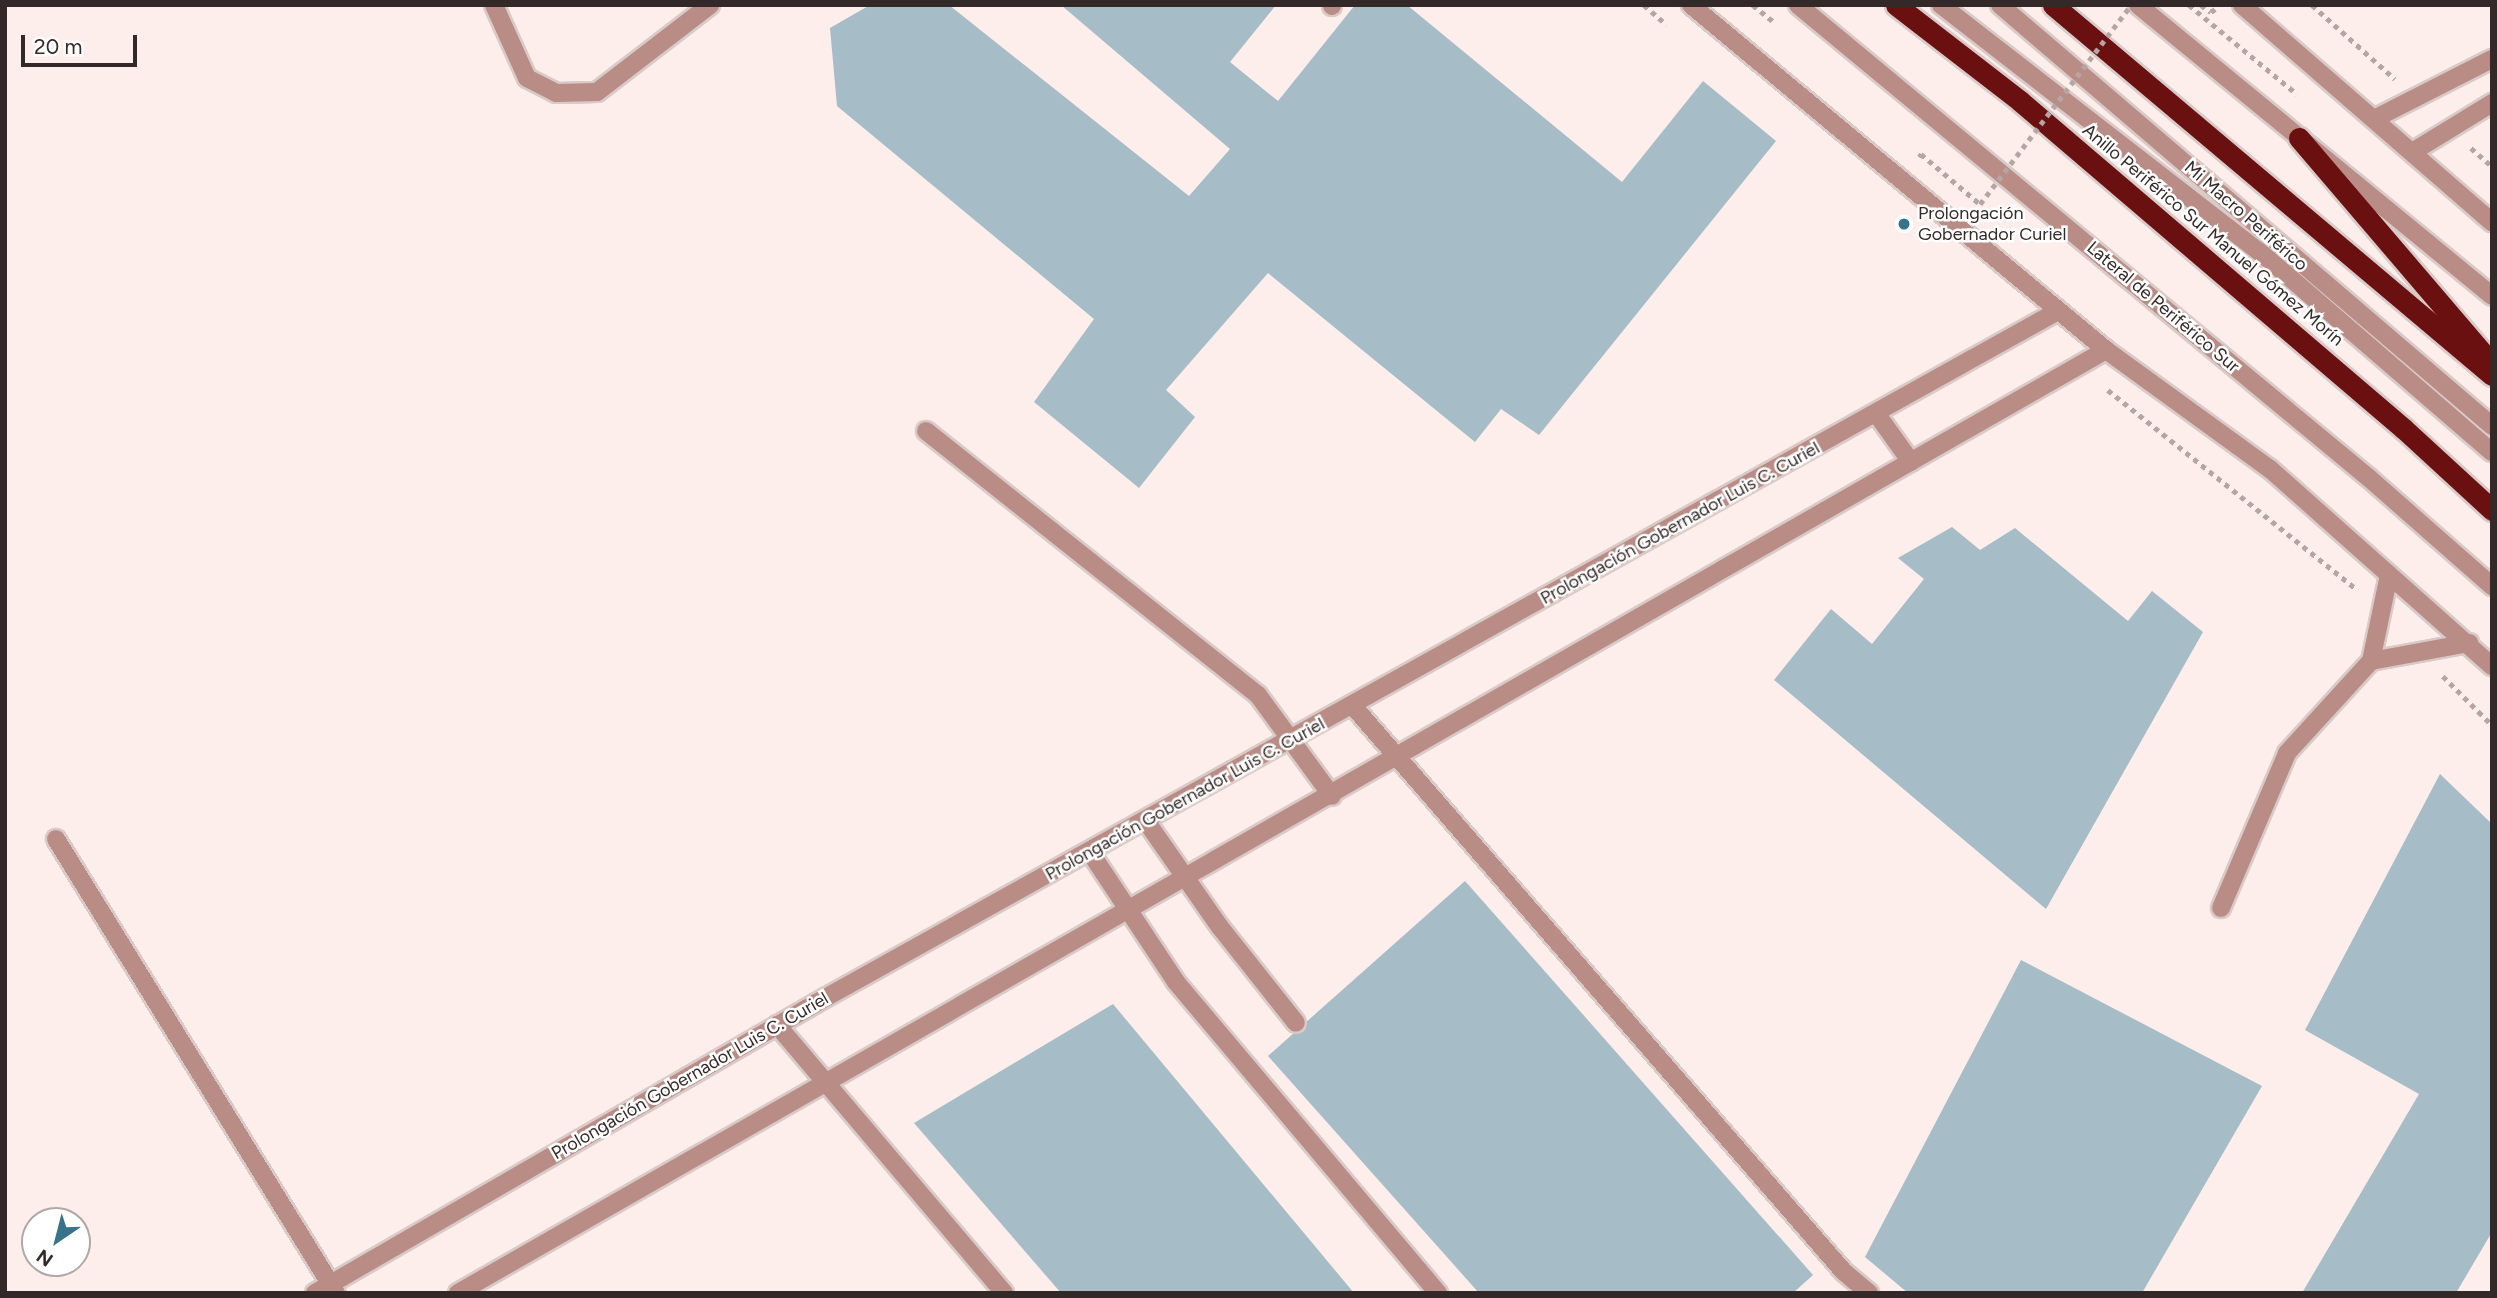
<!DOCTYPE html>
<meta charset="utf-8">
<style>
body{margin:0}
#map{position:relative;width:2497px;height:1298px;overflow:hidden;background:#fdedeb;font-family:Figtree,sans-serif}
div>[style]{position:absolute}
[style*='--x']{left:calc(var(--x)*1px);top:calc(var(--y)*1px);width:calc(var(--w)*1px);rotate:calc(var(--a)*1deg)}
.building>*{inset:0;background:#a6bcc6}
.path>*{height:4.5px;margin-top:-2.25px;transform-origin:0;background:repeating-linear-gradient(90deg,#b4a6a4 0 5px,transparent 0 10px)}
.roads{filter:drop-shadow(2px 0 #d9cac8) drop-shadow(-2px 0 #d9cac8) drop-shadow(0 2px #d9cac8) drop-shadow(0 -2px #d9cac8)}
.minor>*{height:18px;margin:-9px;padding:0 9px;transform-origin:9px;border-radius:9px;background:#b98c86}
.highway>*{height:21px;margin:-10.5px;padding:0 10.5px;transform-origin:10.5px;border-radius:10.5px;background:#6b1010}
.path-bridge>*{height:4.5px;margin-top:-2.25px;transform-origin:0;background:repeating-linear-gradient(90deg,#b4a6a4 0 5px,transparent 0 10px)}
.dots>*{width:19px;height:19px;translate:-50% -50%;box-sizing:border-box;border:4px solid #fff;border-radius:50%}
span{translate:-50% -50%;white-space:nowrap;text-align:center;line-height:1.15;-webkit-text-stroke:5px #fff;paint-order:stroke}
.poi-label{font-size:18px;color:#332928}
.left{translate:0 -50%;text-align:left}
.street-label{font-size:18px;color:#332928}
.frame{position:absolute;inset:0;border:7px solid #332928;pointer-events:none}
.north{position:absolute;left:21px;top:1207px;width:70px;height:70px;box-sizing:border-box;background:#fff;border:2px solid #ada9a9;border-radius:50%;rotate:215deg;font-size:19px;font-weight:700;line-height:28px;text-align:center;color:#332928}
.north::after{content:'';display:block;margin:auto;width:24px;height:32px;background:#37738a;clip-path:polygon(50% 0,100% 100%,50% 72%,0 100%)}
.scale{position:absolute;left:21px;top:35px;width:116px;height:32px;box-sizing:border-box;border:4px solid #332928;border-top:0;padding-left:9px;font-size:21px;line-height:24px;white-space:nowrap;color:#332928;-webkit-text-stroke:5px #fff;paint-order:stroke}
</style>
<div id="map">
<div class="building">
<i style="clip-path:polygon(870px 5px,949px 5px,1189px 196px,1230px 149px,1061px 5px,1276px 5px,1230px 62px,1278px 101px,1355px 5px,1407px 5px,1622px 182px,1703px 81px,1776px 141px,1539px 435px,1501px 409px,1475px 442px,1268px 273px,1166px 390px,1195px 417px,1139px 488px,1034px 402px,1094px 319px,837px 106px,830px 28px)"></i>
<i style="clip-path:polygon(1952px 527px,1980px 550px,2015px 528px,2128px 621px,2152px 591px,2203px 632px,2046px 909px,1774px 680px,1831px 609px,1872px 644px,1924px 579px,1898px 558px)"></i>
<i style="clip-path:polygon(2440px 774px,2492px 824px,2492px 1232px,2456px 1293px,2302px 1293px,2419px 1094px,2305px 1030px)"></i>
<i style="clip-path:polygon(1465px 881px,1813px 1275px,1793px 1293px,1479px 1293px,1268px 1056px)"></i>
<i style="clip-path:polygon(2021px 960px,2262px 1086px,2142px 1293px,1908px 1293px,1865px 1257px)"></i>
<i style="clip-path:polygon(1113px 1004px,1354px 1293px,1061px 1293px,914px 1123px)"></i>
</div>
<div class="path">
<i style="--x:1644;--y:5;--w:30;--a:41"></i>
<i style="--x:1753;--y:5;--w:27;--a:39"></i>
<i style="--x:2189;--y:5;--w:140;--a:39.5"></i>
<i style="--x:2201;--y:5;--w:12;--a:35"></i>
<i style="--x:2211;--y:12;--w:5;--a:-37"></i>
<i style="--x:2312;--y:5;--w:111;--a:41.7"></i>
<i style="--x:2471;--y:148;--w:28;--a:41"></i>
<i style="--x:1919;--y:157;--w:4;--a:-56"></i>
<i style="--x:1921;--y:154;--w:77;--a:40.3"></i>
<i style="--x:2108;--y:390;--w:320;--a:38.7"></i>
<i style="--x:2443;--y:676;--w:69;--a:45"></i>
</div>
<div class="roads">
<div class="minor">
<i style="--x:494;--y:5;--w:80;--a:65.7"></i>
<i style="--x:527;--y:78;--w:33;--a:27"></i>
<i style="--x:556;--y:93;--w:41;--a:-1.4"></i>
<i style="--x:597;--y:92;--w:143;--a:-37.6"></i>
<i style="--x:1691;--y:5;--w:540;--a:39.74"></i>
<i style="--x:2106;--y:350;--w:203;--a:36"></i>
<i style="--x:2270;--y:469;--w:297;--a:41.6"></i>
<i style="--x:1798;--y:5;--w:741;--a:39.64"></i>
<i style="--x:2369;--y:478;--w:164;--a:41.3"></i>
<i style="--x:1941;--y:5;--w:403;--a:37.8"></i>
<i style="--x:2260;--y:252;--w:306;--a:40.8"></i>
<i style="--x:2000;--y:5;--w:648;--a:40.55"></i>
<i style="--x:2138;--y:5;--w:458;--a:39.4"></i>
<i style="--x:2242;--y:5;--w:331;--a:41"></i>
<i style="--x:1332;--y:6;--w:1;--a:-90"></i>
<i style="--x:2376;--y:118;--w:130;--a:-27"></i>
<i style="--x:2414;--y:151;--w:92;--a:-31.6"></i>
<i style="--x:1876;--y:413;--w:60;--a:54.5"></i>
<i style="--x:926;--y:431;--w:424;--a:38.5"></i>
<i style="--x:1258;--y:695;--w:125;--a:53.8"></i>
<i style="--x:2371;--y:661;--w:100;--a:-10.4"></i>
<i style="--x:1353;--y:706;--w:749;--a:49.06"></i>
<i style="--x:1844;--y:1272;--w:33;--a:40"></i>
<i style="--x:1146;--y:821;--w:129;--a:55.1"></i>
<i style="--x:1220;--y:927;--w:122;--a:51.6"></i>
<i style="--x:56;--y:839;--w:533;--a:58.34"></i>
<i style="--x:1090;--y:852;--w:156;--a:56.5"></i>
<i style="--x:1176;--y:982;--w:407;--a:49.9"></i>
<i style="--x:2221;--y:908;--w:168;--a:-66.9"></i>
<i style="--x:2287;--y:753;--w:125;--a:-47.6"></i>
<i style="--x:2371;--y:661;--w:88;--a:-78.2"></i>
<i style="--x:777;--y:1025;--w:351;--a:49.7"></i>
<i style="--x:315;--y:1293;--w:579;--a:-30.06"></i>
<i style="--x:816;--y:1003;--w:1422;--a:-29.13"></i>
<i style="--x:458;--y:1293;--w:1899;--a:-29.78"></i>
</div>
<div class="highway">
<i style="--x:1896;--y:5;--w:157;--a:37.7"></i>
<i style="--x:2020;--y:101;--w:505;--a:40.5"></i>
<i style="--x:2404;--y:429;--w:120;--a:42.6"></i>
<i style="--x:2053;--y:5;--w:574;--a:40.13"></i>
<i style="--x:2299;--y:138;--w:288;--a:49.5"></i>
</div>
</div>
<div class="path-bridge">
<i style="--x:1980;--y:204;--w:250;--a:-52.8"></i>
</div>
<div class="dots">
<i style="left:1904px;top:224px;background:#37738a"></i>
</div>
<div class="poi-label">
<span class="left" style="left:1918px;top:224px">Prolongación<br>Gobernador Curiel</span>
</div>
<div class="street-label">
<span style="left:2246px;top:216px;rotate:41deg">Mi Macro Periférico</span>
<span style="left:2213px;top:235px;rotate:40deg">Anillo Periférico Sur Manuel Gómez Morín</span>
<span style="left:2163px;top:307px;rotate:40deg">Lateral de Periférico Sur</span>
<span style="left:1680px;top:523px;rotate:-29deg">Prolongación Gobernador Luis C. Curiel</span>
<span style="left:1185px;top:799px;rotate:-29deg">Prolongación Gobernador Luis C. Curiel</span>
<span style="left:690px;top:1076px;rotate:-30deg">Prolongación Gobernador Luis C. Curiel</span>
</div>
<div class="frame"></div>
<div class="north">N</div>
<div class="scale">20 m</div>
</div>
